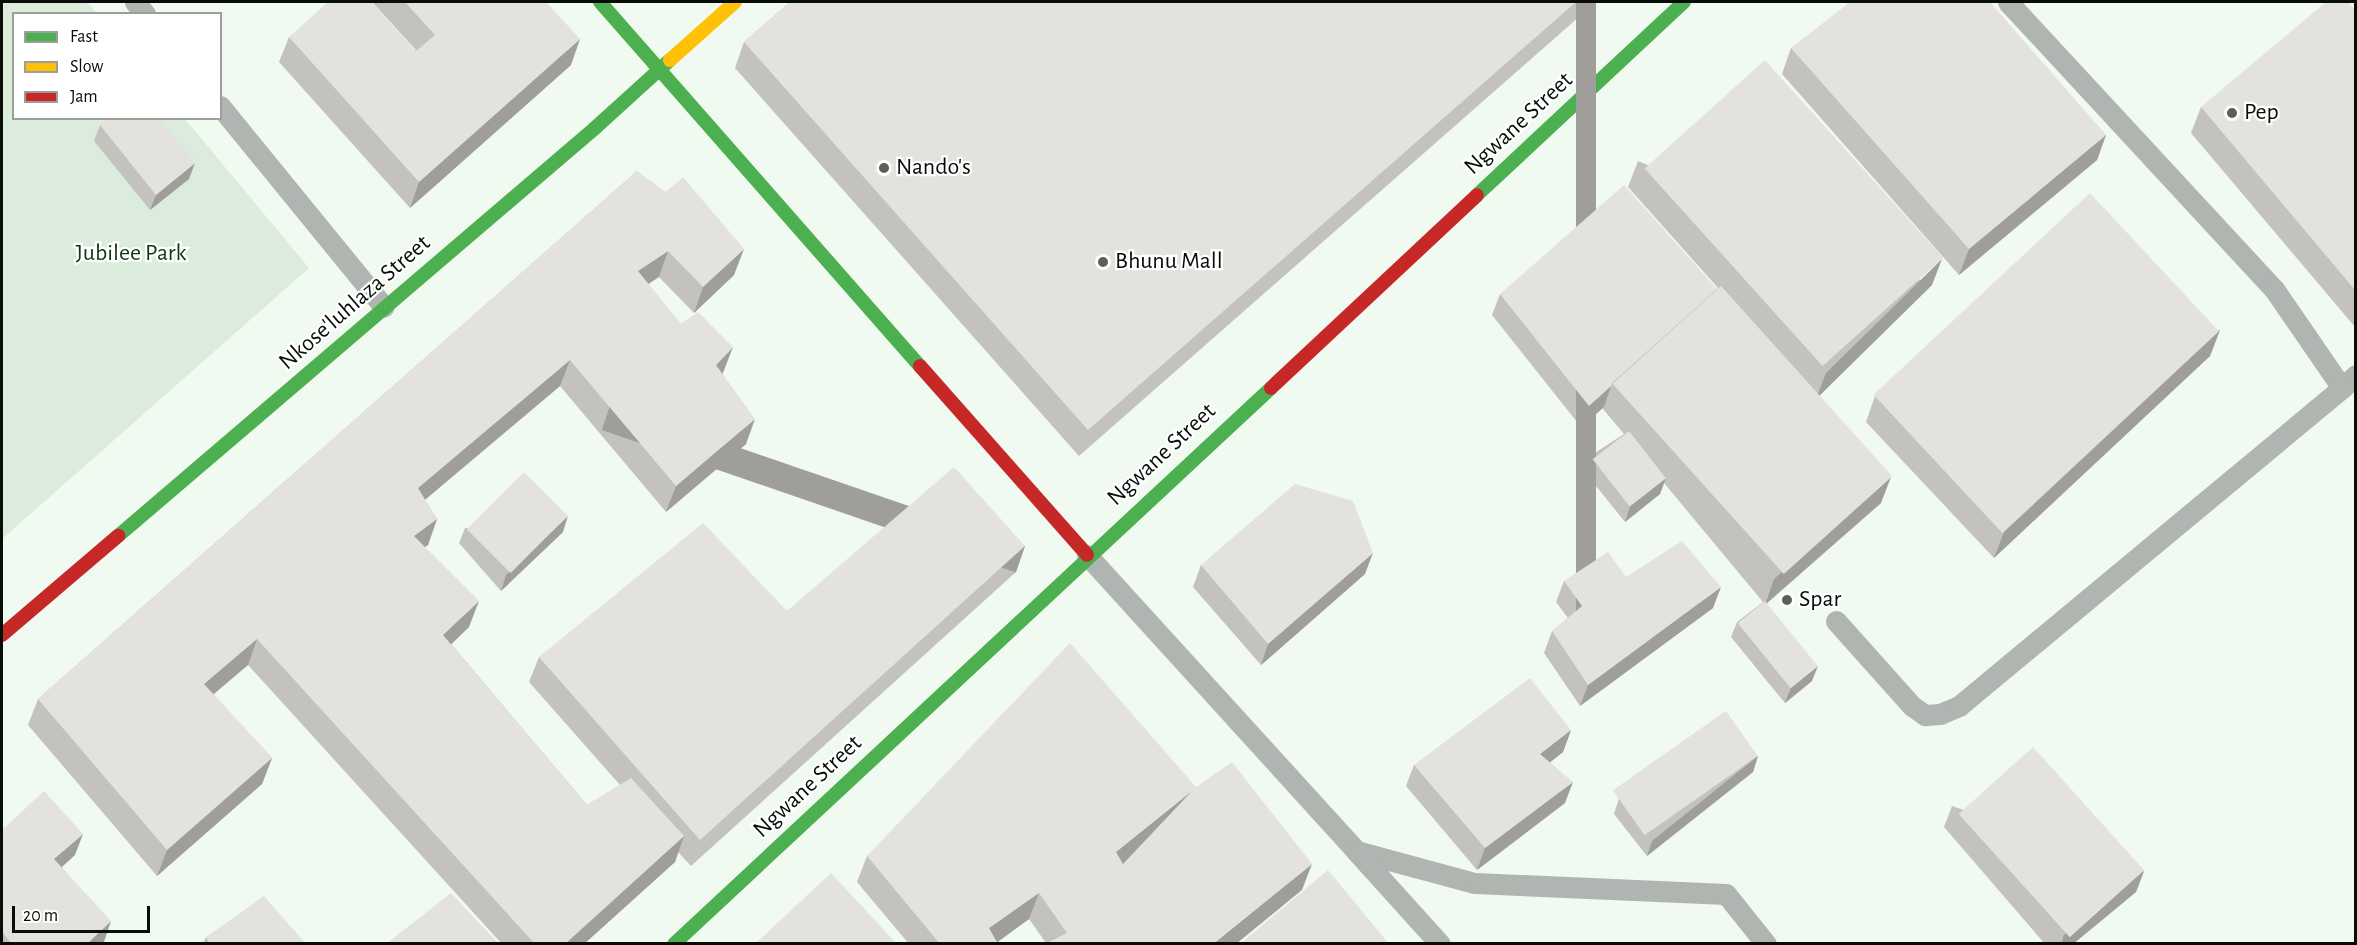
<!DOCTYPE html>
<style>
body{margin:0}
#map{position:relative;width:2357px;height:945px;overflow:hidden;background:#f0faf0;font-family:"Alegreya Sans",sans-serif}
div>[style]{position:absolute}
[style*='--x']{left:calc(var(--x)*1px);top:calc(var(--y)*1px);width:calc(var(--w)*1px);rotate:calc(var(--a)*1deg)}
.green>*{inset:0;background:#dcecdc}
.lane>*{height:21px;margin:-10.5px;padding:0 10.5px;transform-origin:10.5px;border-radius:10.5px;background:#b1b5b1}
.fast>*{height:14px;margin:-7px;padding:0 7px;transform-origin:7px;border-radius:7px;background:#4caf50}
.slow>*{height:14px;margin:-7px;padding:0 7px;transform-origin:7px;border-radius:7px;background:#ffc107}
.jam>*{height:14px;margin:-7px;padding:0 7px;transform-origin:7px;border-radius:7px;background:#c62828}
.wall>*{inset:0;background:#c3c2bf}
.shaded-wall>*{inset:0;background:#9f9e9b;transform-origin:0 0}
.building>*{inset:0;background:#e3e2de;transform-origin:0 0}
.dots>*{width:16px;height:16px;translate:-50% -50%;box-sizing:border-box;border:3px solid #fff;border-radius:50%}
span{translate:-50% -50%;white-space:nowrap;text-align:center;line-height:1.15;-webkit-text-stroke:4.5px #fff;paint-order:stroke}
.poi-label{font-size:24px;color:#070d07}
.left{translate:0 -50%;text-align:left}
.street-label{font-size:24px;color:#070d07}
.park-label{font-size:24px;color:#0f3616}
.frame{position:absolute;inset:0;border:3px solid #070d07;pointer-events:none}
.legend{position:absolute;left:12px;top:12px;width:210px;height:108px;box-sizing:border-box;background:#fff;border:2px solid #9c9e9c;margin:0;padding:8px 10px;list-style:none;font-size:18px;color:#070d07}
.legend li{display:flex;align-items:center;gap:12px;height:30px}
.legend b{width:30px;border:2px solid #9c9e9c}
.scale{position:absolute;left:12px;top:906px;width:138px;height:27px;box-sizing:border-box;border:3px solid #070d07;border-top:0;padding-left:8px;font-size:18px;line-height:21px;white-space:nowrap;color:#070d07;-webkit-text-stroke:4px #fff;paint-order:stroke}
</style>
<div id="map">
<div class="green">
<i style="clip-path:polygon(2px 2px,87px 2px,97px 13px,14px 14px,14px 118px,185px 119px,309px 268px,2px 539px)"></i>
</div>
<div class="lane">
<i style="--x:135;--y:2;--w:16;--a:50"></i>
<i style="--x:2008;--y:2;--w:391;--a:47.2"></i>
<i style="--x:2274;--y:289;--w:120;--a:55.5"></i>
<i style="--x:2342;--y:388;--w:19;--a:-43"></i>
<i style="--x:220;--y:106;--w:259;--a:50.8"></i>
<i style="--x:1087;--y:555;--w:400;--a:47.7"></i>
<i style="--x:1356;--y:851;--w:123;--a:15.1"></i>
<i style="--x:1475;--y:883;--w:251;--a:2.5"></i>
<i style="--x:1726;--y:894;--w:64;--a:51.3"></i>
<i style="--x:1836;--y:621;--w:114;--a:48.2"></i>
<i style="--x:1912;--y:706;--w:16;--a:35"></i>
<i style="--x:1925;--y:715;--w:15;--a:-4"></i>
<i style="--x:1940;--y:714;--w:21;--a:-23"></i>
<i style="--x:1959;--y:706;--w:498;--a:-39.7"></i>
<i style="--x:1356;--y:851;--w:125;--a:47.9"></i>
</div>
<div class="fast">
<i style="--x:600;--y:2;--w:485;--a:48.7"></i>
<i style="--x:1477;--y:195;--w:283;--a:-43"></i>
<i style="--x:118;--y:536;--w:628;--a:-40.54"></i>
<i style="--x:595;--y:128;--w:101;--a:-42.2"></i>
<i style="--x:674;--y:944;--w:816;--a:-42.96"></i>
</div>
<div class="slow">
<i style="--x:670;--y:60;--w:87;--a:-41.7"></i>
</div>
<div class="jam">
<i style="--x:920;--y:366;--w:252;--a:48.5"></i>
<i style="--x:1271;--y:388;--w:282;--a:-43.1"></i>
<i style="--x:2;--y:635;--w:153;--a:-40.5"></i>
</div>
<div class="wall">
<i style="clip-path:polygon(372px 2px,546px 2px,571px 65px,410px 208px,279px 62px,289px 37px,416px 50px)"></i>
<i style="clip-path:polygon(790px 2px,1596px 2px,1079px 456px,735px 68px,744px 42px)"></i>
<i style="clip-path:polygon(2355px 10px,2355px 327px,2191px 133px,2201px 107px)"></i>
<i style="clip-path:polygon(1791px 48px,2106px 135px,2097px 160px,1959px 275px,1782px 74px)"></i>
<i style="clip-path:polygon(100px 125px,189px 179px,150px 210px,94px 141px)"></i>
<i style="clip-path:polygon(1638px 161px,1932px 285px,1819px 396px,1881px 503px,1766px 603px,1812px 681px,1785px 703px,1731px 637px,1737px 622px,1763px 602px,1664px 483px,1660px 494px,1625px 522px,1584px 471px,1590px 456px,1624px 434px,1603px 409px,1604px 407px,1581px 427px,1492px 315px,1500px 294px,1717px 289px,1718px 288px,1628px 187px)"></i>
<i style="clip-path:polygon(637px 171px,734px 275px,694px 313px,659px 277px,648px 284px,681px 324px,723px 373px,722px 373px,746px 444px,666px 512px,560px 386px,425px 500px,437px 519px,428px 545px,425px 547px,469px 627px,451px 644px,587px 805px,620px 785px,529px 682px,539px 657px,787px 611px,1025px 546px,1016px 572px,691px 866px,678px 852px,675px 862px,584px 944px,502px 944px,248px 665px,213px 694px,272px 758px,262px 784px,157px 876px,28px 725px,38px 699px)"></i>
<i style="clip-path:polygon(2220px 330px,2210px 356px,1994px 558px,1866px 422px,1875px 396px)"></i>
<i style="clip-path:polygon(465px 528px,563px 532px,501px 591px,459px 543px)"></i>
<i style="clip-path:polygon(1201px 565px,1365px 574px,1261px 665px,1193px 587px)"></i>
<i style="clip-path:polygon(1626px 577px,1713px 608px,1580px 706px,1544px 653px,1552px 631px,1568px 618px,1556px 602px,1564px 581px)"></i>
<i style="clip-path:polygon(1571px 730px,1563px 752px,1550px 762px,1565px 803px,1477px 870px,1406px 786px,1414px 765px)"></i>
<i style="clip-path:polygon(1758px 756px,1753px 772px,1647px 856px,1614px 814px,1619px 798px)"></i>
<i style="clip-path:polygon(1196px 787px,1302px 890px,1046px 943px,1029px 919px,997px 942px,998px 944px,909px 944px,857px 882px,867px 856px)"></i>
<i style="clip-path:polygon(1952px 806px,2144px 871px,2136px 892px,2073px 944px,2045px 944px,1944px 827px)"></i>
<i style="clip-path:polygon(2px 830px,75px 855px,62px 867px,104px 942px,103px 944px,2px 944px)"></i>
<i style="clip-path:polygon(206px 937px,306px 944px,203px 944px)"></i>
</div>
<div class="shaded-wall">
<i style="left:1576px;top:2px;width:20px;height:649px"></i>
<i style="clip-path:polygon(580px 39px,571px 65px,410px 208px,419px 182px)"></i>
<i style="clip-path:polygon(2106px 135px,2097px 160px,1959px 275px,1969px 249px)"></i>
<i style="clip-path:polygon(195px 163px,189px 179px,150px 210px,156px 195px)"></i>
<i style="clip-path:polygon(744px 249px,734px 275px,694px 313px,703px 287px)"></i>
<i style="clip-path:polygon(668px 251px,659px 277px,628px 297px,638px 271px)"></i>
<i style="clip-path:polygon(1942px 259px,1932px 285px,1816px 399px,1826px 373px)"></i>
<i style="clip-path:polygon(2220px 330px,2210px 356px,1994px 558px,2004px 532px)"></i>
<i style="clip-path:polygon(733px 347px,723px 373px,707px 391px,716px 365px)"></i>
<i style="clip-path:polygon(570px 360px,560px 386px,408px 514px,418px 488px)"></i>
<i style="clip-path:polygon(1611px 386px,1604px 407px,1581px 427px,1589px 406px)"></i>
<i style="clip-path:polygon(755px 419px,746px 444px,666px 512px,676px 486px)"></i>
<i style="clip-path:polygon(1891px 477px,1881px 503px,1765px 605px,1774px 579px)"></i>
<i style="clip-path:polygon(1666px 478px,1660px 494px,1625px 522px,1630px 506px)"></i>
<i style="clip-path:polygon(568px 516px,563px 532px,501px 591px,506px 575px)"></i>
<i style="clip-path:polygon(437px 519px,428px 545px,404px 562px,414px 536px)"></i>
<i style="left:1025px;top:546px;width:28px;height:438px;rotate:109deg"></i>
<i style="clip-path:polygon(1373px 553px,1365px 574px,1261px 665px,1268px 644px)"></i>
<i style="clip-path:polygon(1721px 587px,1713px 608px,1580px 706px,1588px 685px)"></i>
<i style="clip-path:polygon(479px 601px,469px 627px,434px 661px,443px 635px)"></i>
<i style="clip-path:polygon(257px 639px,248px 665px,195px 710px,204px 684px)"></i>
<i style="clip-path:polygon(1818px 666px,1812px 681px,1785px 703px,1791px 687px)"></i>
<i style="clip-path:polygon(1571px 730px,1563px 752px,1533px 776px,1540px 754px)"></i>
<i style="clip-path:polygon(1758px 756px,1753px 772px,1647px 856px,1652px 841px)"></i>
<i style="clip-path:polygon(272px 758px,262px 784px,157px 876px,167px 850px)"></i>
<i style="clip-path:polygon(1573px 782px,1565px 803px,1477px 870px,1485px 848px)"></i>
<i style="clip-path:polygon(1192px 791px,1183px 817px,1107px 878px,1116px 852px)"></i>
<i style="clip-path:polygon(83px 834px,75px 855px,47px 880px,54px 859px)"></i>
<i style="clip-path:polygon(684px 836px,675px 862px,584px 944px,565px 944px)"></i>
<i style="clip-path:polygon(1312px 864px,1302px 890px,1236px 944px,1213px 944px)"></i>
<i style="clip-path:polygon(2144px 871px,2136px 892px,2073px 944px,2061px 944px,2064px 935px)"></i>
<i style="clip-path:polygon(1039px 893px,1029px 919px,995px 944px,989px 928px)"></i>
<i style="clip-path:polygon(111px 921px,104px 942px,103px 944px,87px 944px)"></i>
</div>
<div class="building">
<i style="clip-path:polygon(328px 2px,371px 2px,416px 51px,435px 35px,405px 2px,546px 2px,580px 39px,419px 182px,289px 37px)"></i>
<i style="clip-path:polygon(790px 2px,1576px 2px,1088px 430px,744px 42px)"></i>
<i style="clip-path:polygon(1850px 2px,1990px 2px,2106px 135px,1969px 249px,1791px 48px)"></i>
<i style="clip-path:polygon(2326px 2px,2348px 2px,2355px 10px,2355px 290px,2201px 107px)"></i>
<i style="left:1765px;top:60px;width:266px;height:162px;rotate:48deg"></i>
<i style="clip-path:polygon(108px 118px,159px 118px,195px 163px,156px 195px,100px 125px)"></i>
<i style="clip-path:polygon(637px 171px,666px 192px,683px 177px,744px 249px,703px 287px,668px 251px,638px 271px,681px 324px,698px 312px,733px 347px,716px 365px,755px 419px,676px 486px,570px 360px,418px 488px,437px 519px,414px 536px,479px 601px,443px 635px,587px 805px,631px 778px,684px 836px,565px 944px,535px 944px,257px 639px,204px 684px,272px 758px,167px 850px,38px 699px)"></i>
<i style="clip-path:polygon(1624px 185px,1717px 289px,1612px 383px,1611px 386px,1589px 406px,1500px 294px)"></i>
<i style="left:2090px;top:193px;width:189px;height:296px;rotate:47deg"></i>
<i style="left:1721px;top:286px;width:256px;height:146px;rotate:48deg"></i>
<i style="left:1629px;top:431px;width:60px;height:46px;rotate:52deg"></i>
<i style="clip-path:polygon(954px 467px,1025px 546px,700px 840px,539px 657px,703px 523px,787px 611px)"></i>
<i style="left:524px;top:472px;width:62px;height:81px;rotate:45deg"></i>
<i style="clip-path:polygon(1295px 484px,1353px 501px,1373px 553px,1268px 644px,1201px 565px)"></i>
<i style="clip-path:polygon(1682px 541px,1721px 587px,1588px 685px,1552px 631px,1582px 606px,1564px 581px,1608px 552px,1626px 577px)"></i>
<i style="left:1765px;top:601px;width:84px;height:35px;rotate:51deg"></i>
<i style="clip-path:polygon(evenodd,1070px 643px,1196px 787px,1232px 762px,1312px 864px,1213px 944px,1045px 944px,1067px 933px,1039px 893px,989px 928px,998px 944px,940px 944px,867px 856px,1070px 643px,1192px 791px,1123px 864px,1116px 852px,1192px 791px)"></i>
<i style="clip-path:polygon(1530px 678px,1571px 730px,1540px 754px,1573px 782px,1485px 848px,1414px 765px)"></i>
<i style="left:1726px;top:711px;width:55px;height:138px;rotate:55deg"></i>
<i style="left:2033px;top:747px;width:166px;height:100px;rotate:48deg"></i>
<i style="clip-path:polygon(44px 791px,83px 834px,54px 859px,111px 921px,87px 944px,12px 944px,2px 932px,2px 830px)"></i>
<i style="clip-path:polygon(1328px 870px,1389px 944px,1240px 944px)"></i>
<i style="clip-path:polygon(831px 873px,897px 944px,755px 944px)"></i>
<i style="clip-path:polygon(451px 893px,499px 944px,386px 944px)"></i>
<i style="clip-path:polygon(264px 896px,306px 944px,210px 944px,206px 937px)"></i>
</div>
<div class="dots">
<i style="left:2232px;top:113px;background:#596059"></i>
<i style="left:884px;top:168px;background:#596059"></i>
<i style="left:1103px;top:262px;background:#596059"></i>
<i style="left:1787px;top:600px;background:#596059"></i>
</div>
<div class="poi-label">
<span class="left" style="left:2244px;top:113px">Pep</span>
<span class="left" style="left:896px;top:168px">Nando's</span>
<span class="left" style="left:1115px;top:262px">Bhunu Mall</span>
<span class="left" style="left:1799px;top:600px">Spar</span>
</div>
<div class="street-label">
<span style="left:1519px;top:124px;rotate:-43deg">Ngwane Street</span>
<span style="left:355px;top:303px;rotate:-41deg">Nkose'luhlaza Street</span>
<span style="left:1162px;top:455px;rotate:-43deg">Ngwane Street</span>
<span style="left:808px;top:787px;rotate:-43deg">Ngwane Street</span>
</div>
<div class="park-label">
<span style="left:131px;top:254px">Jubilee Park</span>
</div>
<div class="frame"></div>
<ul class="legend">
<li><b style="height:8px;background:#4caf50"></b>Fast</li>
<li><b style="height:8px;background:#ffc107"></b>Slow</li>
<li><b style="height:8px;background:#c62828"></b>Jam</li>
</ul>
<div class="scale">20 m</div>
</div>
